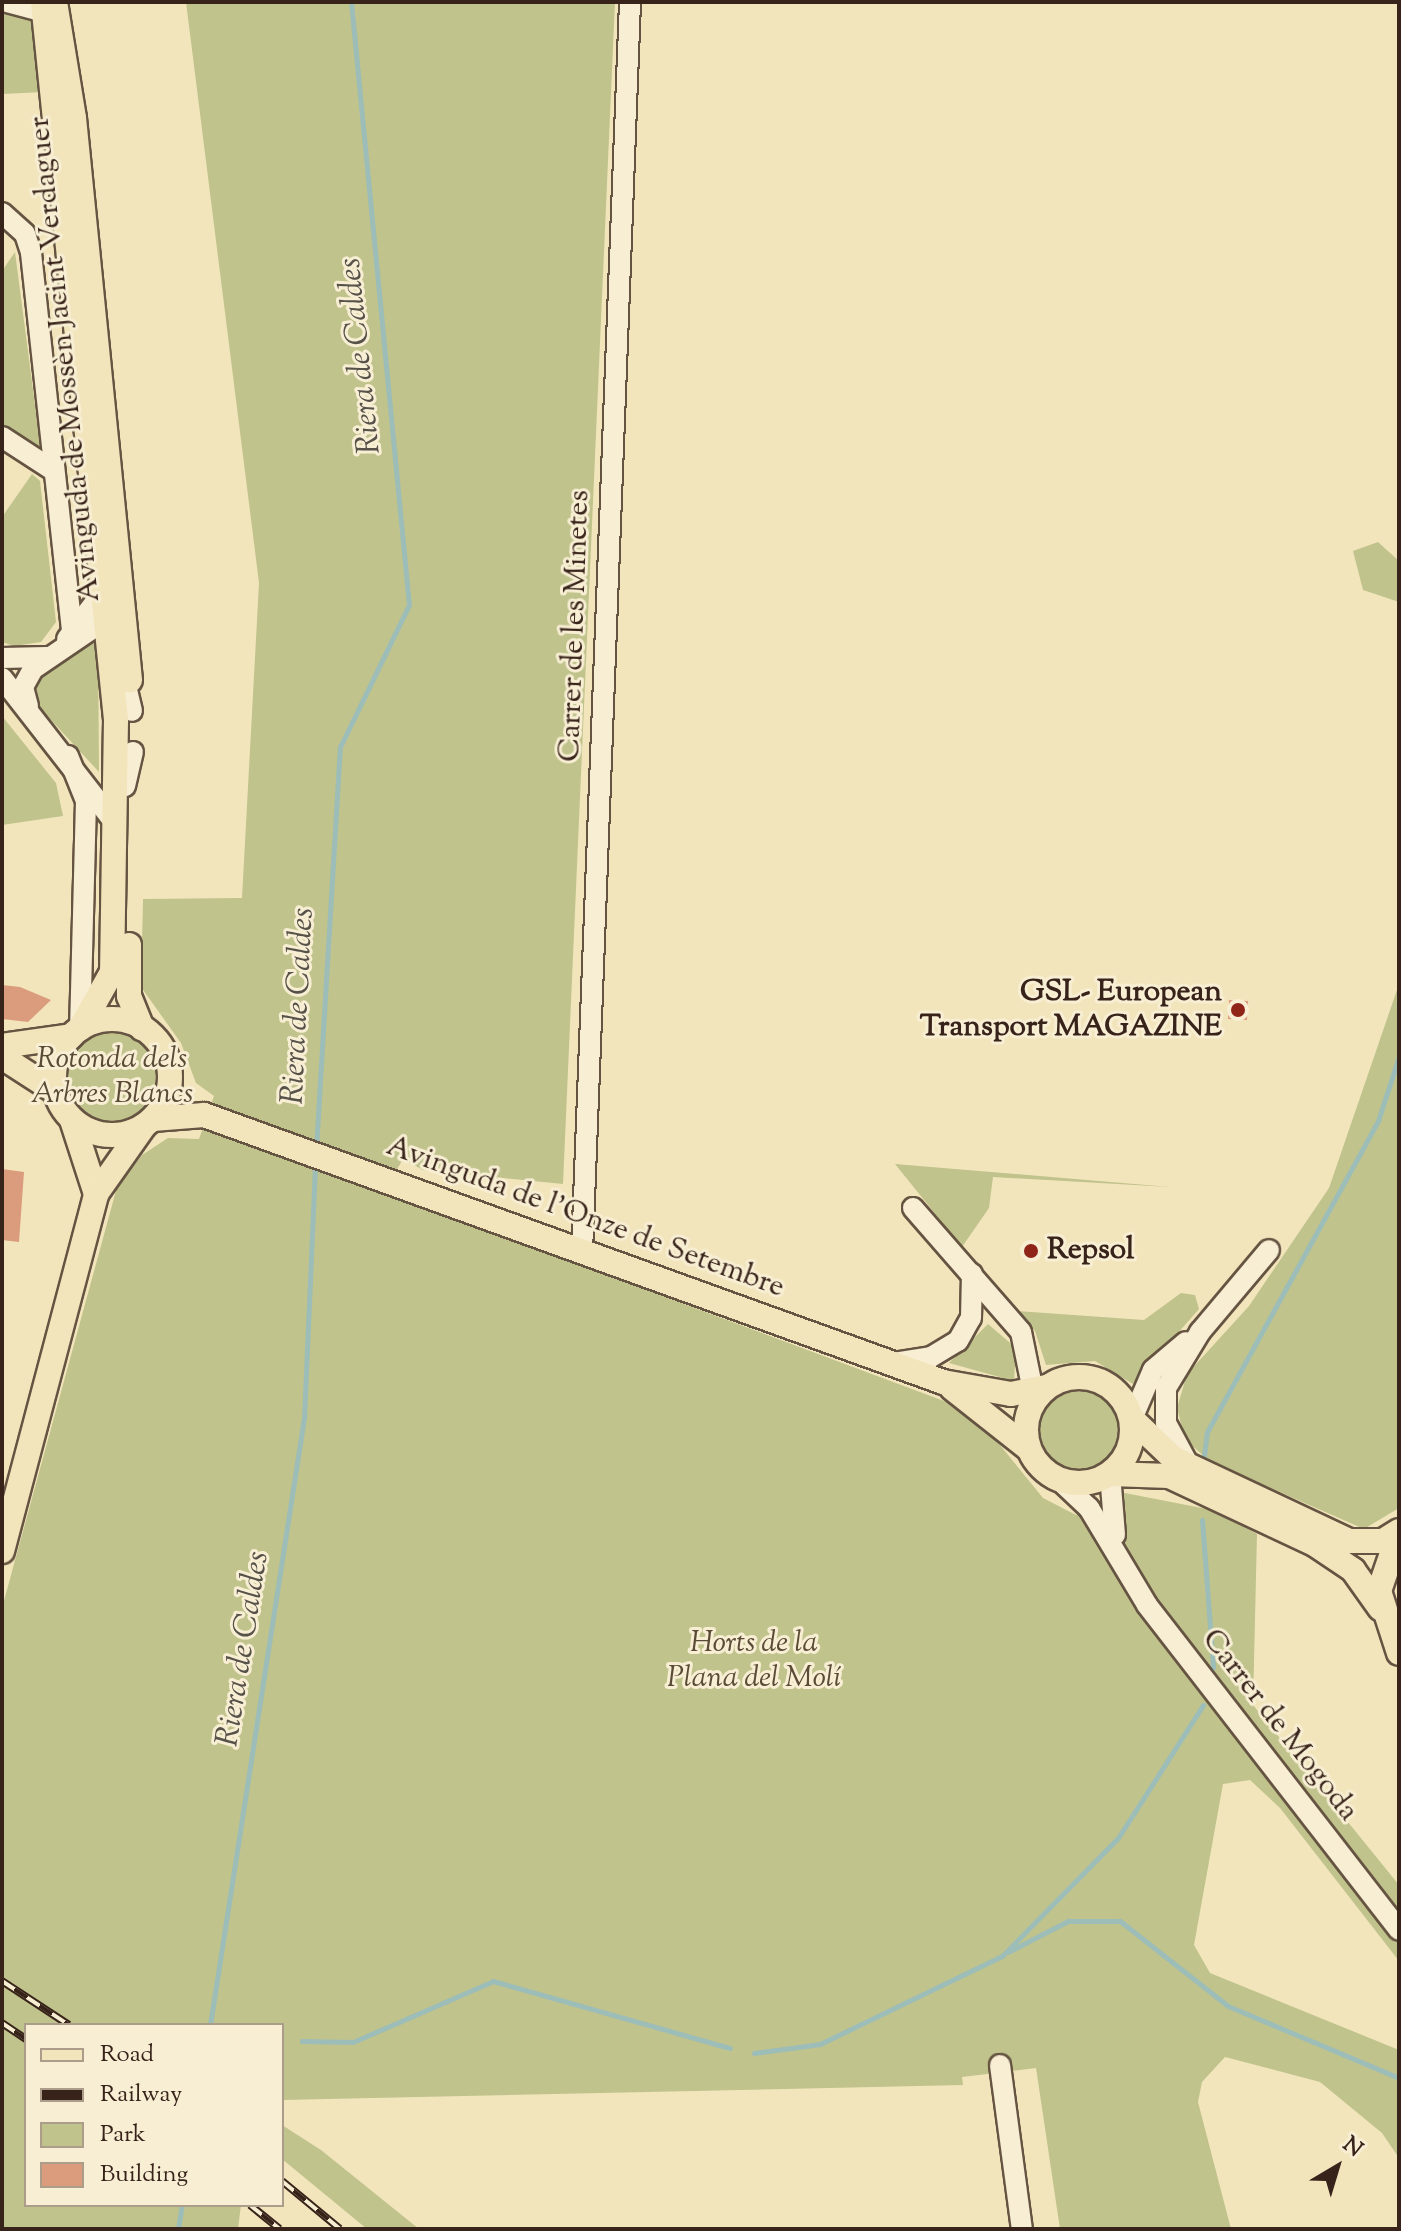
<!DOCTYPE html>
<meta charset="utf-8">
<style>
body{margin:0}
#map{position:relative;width:1401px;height:2231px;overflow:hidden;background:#f2e5bc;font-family:"Sorts Mill Goudy",serif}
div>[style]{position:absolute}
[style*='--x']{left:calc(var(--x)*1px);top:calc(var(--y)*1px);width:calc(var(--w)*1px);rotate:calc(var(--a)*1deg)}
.green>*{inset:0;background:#c0c38c}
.round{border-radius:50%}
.stream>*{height:5px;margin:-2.5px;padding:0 2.5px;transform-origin:2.5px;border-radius:2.5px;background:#9dbdb8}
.building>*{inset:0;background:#da9c7c;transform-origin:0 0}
.roads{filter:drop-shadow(2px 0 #665442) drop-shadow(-2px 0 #665442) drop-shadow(0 2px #665442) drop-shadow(0 -2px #665442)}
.minor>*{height:20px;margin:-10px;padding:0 10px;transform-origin:10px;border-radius:10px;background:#f7eed3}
.major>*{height:24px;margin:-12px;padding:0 12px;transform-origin:12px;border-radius:12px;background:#f2e5bc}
.major>.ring{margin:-12px;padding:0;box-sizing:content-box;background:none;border:24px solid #f2e5bc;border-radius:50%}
.rail>*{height:8px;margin-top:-4px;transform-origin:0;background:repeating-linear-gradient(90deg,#f7eed3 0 15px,#38231a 0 30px);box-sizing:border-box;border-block:2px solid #38231a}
.dots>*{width:22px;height:22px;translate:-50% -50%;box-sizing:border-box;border:4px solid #f7eed3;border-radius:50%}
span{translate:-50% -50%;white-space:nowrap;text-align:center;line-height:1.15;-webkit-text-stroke:6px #f7eed3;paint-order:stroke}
.street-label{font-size:30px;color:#38231a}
.poi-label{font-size:30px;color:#38231a;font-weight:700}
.right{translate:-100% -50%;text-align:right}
.left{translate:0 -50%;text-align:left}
.park-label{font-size:30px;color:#5a4b36;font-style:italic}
.water-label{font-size:32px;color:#565149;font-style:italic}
.frame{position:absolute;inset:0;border:4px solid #38231a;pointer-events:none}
.legend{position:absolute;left:24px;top:2023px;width:260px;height:184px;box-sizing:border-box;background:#f7eed3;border:2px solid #ab9d89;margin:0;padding:10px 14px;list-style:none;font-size:24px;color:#38231a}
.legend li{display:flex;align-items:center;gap:16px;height:40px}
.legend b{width:40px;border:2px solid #ab9d89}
.north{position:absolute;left:1297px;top:2127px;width:80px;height:80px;-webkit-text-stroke:6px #f7eed3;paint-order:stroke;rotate:38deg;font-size:22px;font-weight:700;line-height:32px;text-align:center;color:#38231a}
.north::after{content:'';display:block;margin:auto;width:28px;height:36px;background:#38231a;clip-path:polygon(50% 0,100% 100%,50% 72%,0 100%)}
</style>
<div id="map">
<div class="green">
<i style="clip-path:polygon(186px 2px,615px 2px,563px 1184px,423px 1170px,403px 1159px,384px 1192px,952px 1404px,987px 1429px,1043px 1498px,1076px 1515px,1125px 1493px,1212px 1510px,1257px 1534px,1253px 1705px,1399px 1885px,1399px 1961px,1280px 1808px,1250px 1780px,1223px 1784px,1194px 1945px,1210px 1973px,1399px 2050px,1399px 2158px,1382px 2133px,1320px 2082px,1225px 2057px,1202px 2082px,1198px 2102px,1231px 2229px,1060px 2229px,1036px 2068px,962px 2077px,963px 2085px,282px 2100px,282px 2025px,26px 2025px,26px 2205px,241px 2205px,238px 2229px,2px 2229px,2px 1608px,117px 1187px,142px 1155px,168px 1138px,199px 1139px,214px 1096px,196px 1083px,181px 1043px,141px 987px,143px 899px,242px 898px,259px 583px)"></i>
<i style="clip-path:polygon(2px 10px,35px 20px,44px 92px,2px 94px)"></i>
<i style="clip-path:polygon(15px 252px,41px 451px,2px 426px,2px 271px)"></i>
<i style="clip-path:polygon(32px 474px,40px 481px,56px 622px,41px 642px,14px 646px,2px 642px,2px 517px)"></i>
<i style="clip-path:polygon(1378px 542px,1399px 561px,1399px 602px,1363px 590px,1353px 551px)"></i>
<i style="clip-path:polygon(89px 640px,98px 646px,99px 772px,28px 695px,32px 681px)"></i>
<i style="clip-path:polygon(2px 716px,56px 783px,63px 816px,2px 825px)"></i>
<i style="clip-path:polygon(1399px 984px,1399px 1508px,1364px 1529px,1209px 1461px,1185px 1439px,1177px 1408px,1187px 1374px,1249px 1306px,1329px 1188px)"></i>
<i class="round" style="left:55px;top:1020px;width:114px;height:114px"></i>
<i style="clip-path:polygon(895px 1164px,1170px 1187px,993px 1177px,989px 1208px,962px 1247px)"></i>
<i style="clip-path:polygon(1181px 1293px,1195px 1295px,1199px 1309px,1133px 1384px,1095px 1361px,1046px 1365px,1035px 1331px,1017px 1311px,1144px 1320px)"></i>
<i style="clip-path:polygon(988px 1324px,1016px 1348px,1014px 1381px,949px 1363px)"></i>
<i class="round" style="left:1026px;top:1376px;width:106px;height:106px"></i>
<i style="clip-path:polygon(282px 2125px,321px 2150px,419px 2229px,367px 2229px,282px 2159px)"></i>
</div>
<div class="stream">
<i style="--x:316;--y:1149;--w:403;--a:-86.6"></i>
<i style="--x:340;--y:747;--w:158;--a:-64.1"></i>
<i style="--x:409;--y:605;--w:606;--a:-95.49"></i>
<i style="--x:1204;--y:1456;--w:24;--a:-83"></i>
<i style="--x:1207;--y:1432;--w:355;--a:-61.2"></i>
<i style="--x:1378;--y:1121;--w:68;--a:-72.1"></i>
<i style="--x:1202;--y:1520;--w:148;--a:85.7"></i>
<i style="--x:1008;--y:1952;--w:68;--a:-27.3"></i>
<i style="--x:1068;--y:1921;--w:52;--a:0"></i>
<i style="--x:1120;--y:1921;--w:137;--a:38.2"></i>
<i style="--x:1228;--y:2006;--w:186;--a:22.8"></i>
<i style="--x:210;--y:2025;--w:614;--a:-81.2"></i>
<i style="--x:304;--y:1418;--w:255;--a:-87.5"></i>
<i style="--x:302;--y:2041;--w:51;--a:1.1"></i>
<i style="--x:353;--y:2042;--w:153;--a:-23.5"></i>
<i style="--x:493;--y:1981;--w:246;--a:15.8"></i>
<i style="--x:754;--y:2053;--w:67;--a:-7.8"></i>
<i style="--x:820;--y:2044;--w:202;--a:-25.8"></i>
<i style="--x:1002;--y:1956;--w:165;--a:-45.5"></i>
<i style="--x:1118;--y:1838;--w:158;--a:-57.4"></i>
<i style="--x:178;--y:2229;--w:24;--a:-81"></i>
</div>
<div class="building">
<i style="clip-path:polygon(2px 985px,20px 987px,51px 1000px,28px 1022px,2px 1019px)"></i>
<i style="left:1229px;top:1000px;width:19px;height:19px;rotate:3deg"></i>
<i style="clip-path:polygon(2px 1169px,24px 1172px,19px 1242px,2px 1240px)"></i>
</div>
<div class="roads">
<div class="minor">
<i style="--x:7;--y:2;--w:38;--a:15"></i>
<i style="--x:2;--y:213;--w:31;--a:42"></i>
<i style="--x:25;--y:234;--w:20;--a:72"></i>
<i style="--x:31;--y:253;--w:381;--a:83.8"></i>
<i style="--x:2;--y:437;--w:59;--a:33.1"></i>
<i style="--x:67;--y:639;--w:64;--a:-52.6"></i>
<i style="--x:2;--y:658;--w:45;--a:-1.3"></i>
<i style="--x:122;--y:669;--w:43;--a:76.6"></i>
<i style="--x:2;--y:678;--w:184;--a:52.1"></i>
<i style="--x:28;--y:706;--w:20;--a:-105"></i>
<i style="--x:23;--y:687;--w:21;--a:-61"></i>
<i style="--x:33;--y:669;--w:76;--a:-34.3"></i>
<i style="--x:96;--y:626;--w:21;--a:23"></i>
<i style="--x:68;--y:756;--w:48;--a:68.2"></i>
<i style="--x:86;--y:801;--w:227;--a:91.5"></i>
<i style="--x:125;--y:786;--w:35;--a:-77"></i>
<i style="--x:913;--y:1208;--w:164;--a:48.9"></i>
<i style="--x:1021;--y:1332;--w:60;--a:78.5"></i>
<i style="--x:582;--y:1252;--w:1251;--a:-87.8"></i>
<i style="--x:894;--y:1363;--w:37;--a:-9"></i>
<i style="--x:931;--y:1357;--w:31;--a:-31"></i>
<i style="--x:958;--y:1341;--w:26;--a:-61"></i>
<i style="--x:971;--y:1318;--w:44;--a:-88.7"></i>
<i style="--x:1132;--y:1419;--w:53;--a:-66.8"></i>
<i style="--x:1153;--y:1370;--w:43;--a:-40.3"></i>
<i style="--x:1187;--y:1462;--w:44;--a:-118.3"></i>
<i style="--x:1166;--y:1423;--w:35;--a:-90"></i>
<i style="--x:1166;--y:1388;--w:66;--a:-58.7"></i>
<i style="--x:1200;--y:1332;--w:107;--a:-49.9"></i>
<i style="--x:1110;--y:1474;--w:61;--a:85.3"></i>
<i style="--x:1057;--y:1478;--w:44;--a:43.2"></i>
<i style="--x:1089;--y:1508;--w:113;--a:59.1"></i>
<i style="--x:1147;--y:1605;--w:411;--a:52.2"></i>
<i style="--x:1000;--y:2065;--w:165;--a:82.4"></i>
</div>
<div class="major">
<i style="--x:43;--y:2;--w:722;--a:84.19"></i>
<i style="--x:116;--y:720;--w:252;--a:90.9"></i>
<i style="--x:112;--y:972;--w:65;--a:119.3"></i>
<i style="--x:55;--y:2;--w:118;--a:80.7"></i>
<i style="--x:74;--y:118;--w:565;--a:84.31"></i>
<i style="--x:129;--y:945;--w:51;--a:90"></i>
<i style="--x:129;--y:996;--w:35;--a:68"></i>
<i class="ring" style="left:54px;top:1019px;width:92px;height:92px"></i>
<i style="--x:2;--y:1046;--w:70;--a:-8.2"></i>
<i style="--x:2;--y:1057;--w:63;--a:32.7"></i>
<i style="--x:153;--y:1119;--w:51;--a:-4.5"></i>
<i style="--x:204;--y:1115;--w:786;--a:19.86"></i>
<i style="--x:943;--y:1382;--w:69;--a:10"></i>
<i style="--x:1011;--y:1394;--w:36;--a:-11"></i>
<i style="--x:72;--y:1120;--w:78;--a:72"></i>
<i class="ring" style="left:1026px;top:1377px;width:82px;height:82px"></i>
<i style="--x:952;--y:1388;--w:98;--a:38.4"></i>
<i style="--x:1132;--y:1419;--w:57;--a:43.6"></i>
<i style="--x:1173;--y:1458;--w:195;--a:25.2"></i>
<i style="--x:1349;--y:1541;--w:34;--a:0"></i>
<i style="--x:1383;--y:1541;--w:19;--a:-32"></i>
<i style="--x:1110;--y:1474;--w:59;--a:1.9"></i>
<i style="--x:1169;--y:1476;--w:162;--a:25.1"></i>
<i style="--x:1316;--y:1545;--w:45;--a:34"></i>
<i style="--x:1353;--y:1570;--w:47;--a:54.6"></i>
<i style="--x:1399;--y:1533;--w:61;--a:109"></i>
<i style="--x:1379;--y:1591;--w:65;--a:72.1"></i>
<i style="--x:2;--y:1551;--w:369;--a:-75.2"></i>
<i style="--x:96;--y:1194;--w:83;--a:-54.8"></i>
</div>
</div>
<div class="rail">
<i style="--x:2;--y:1981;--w:80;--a:33.3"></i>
<i style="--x:2;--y:2023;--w:29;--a:34"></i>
<i style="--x:282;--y:2181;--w:75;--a:39.6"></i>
<i style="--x:250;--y:2205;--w:38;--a:39"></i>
</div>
<div class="dots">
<i style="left:1238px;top:1010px;background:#8f2418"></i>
<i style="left:1031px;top:1251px;background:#8f2418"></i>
</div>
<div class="street-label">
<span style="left:66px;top:359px;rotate:-96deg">Avinguda de Mossèn Jacint Verdaguer</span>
<span style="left:576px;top:626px;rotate:-88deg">Carrer de les Minetes</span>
<span style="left:585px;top:1218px;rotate:20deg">Avinguda de l'Onze de Setembre</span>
<span style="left:1279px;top:1726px;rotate:52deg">Carrer de Mogoda</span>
</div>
<div class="poi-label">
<span class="right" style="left:1222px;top:1010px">GSL- European<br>Transport MAGAZINE</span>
<span class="left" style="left:1047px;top:1251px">Repsol</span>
</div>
<div class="park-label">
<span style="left:112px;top:1077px">Rotonda dels<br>Arbres Blancs</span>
<span style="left:754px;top:1661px">Horts de la<br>Plana del Molí</span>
</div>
<div class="water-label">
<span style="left:361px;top:356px;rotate:-96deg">Riera de Caldes</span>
<span style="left:299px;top:1006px;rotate:-87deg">Riera de Caldes</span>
<span style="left:244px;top:1649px;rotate:-81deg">Riera de Caldes</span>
</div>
<div class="frame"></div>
<ul class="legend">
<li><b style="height:10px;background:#f2e5bc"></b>Road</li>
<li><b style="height:10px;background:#38231a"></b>Railway</li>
<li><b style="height:22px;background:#c0c38c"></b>Park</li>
<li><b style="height:22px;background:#da9c7c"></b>Building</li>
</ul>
<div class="north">N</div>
</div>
